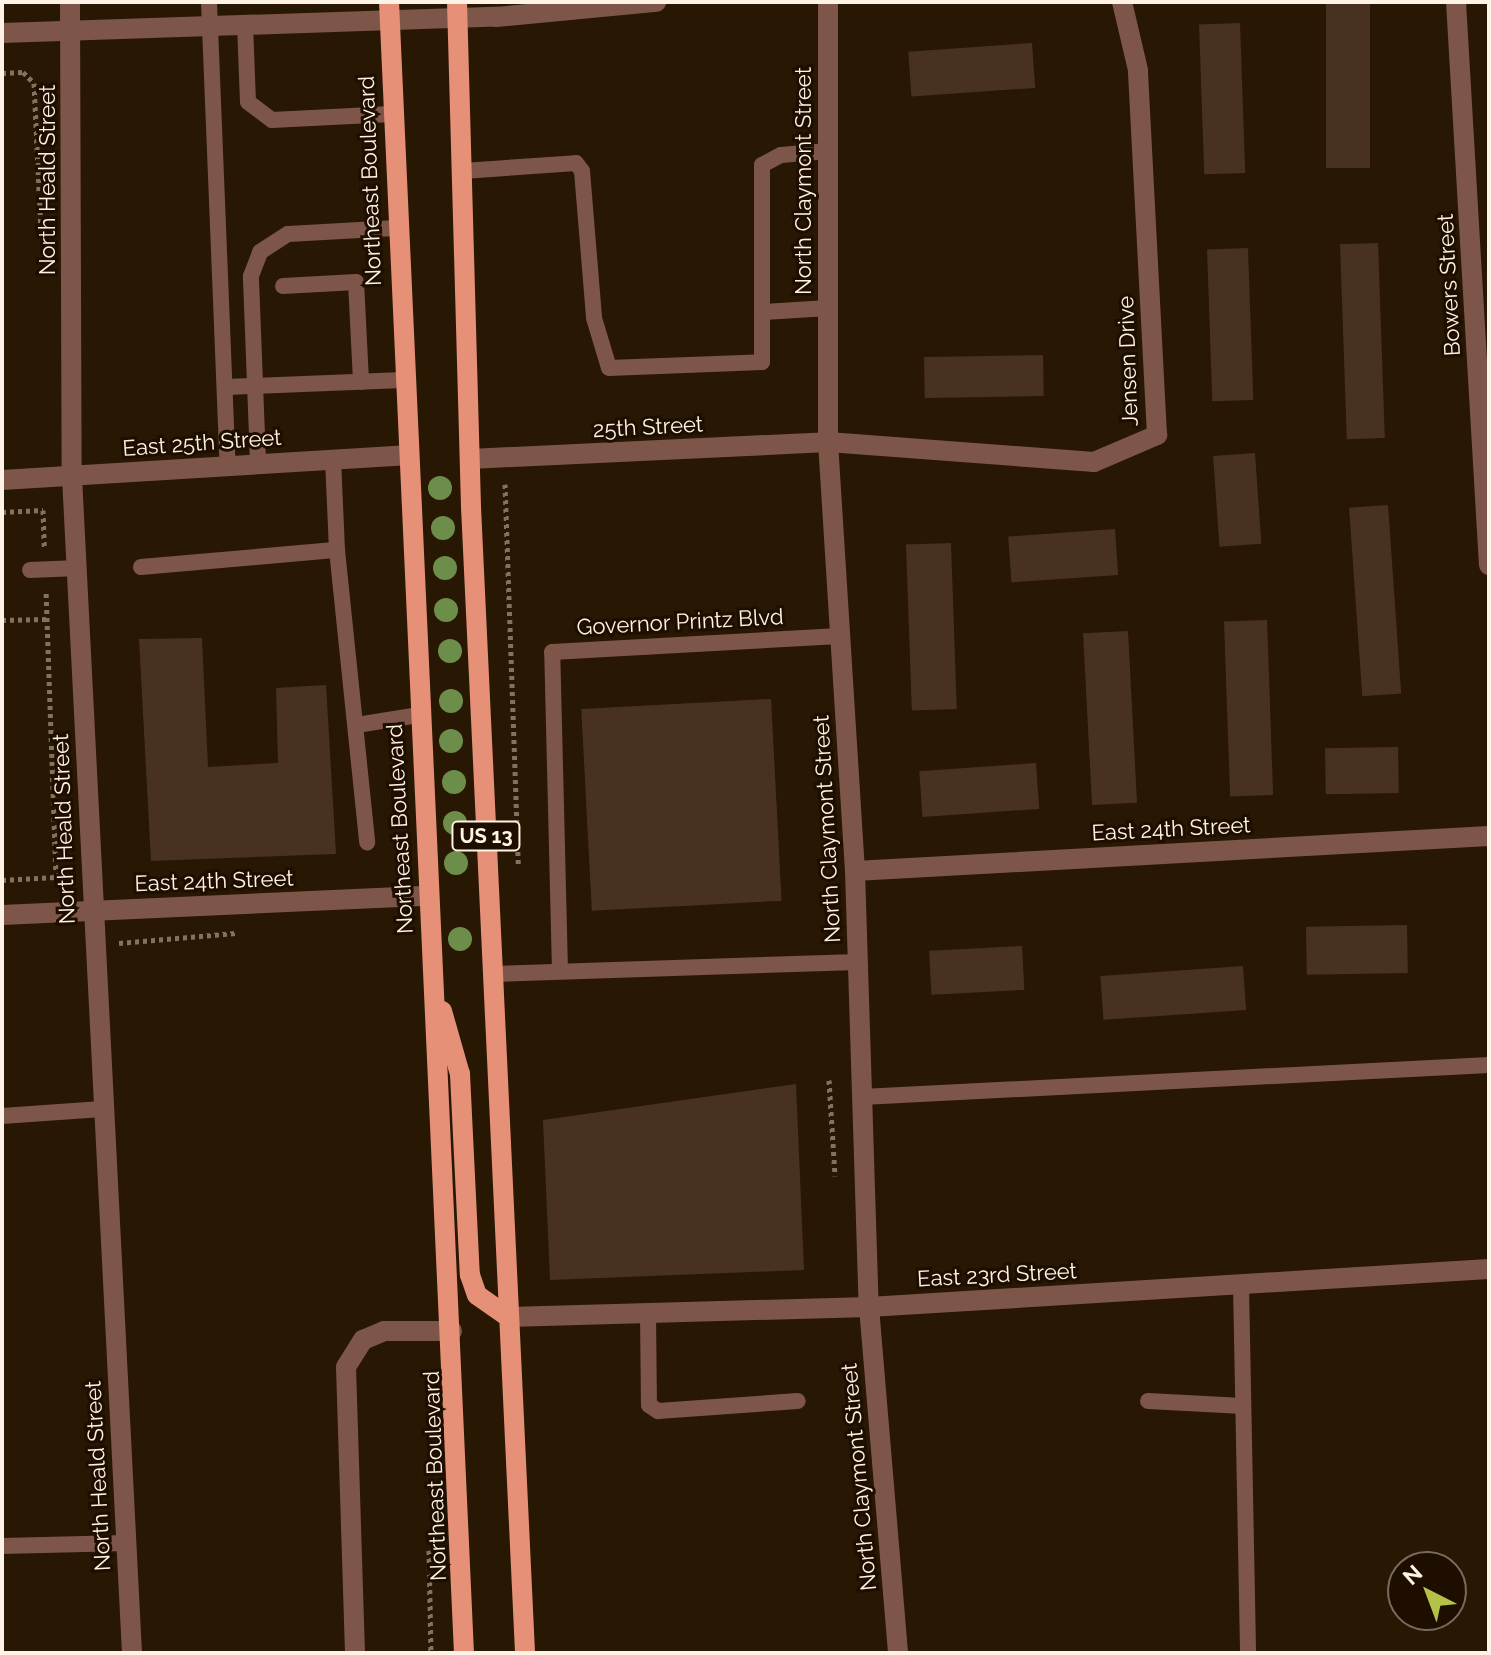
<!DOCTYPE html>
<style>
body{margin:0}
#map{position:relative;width:1491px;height:1655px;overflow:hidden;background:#281703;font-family:Raleway,sans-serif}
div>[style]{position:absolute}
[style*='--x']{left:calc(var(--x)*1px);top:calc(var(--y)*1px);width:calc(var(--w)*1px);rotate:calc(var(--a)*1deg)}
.building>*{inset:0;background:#493121;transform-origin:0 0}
.path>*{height:5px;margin-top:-2.5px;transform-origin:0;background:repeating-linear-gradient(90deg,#817261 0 4px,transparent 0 8px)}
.lane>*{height:16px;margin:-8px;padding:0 8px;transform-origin:8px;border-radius:8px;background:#7e5649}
.street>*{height:20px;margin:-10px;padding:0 10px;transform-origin:10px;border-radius:10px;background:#7e5649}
.primary>*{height:20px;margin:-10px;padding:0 10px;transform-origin:10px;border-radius:10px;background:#e59077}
.trees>*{width:24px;height:24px;margin:-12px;border-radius:50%;background:#6c8e4a}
span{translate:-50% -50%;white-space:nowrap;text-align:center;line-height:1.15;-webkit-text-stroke:6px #1e0e00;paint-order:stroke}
.shield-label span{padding:2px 6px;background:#1e0e00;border:2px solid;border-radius:6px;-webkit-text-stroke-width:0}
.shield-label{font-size:20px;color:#fff3e6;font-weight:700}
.street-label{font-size:22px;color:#fff3e6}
.frame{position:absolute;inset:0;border:4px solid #fff3e6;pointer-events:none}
.north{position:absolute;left:1387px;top:1551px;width:80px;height:80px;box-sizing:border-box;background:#1e0e00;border:2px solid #786a5c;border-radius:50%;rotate:318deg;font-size:22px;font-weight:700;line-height:32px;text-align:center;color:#fff3e6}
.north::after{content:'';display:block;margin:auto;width:28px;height:36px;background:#b5c249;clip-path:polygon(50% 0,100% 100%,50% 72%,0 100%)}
</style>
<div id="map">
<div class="building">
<i style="left:1326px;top:2px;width:44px;height:166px"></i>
<i style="left:1240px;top:23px;width:150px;height:41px;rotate:88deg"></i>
<i style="left:1032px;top:43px;width:45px;height:124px;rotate:86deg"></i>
<i style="left:1378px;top:243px;width:195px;height:38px;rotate:88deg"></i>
<i style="left:1248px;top:248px;width:152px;height:41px;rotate:88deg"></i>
<i style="left:1043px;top:355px;width:41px;height:119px;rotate:89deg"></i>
<i style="left:1255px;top:453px;width:91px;height:42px;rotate:86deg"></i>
<i style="left:1388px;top:505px;width:189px;height:39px;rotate:86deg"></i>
<i style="left:1115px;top:529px;width:46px;height:107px;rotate:86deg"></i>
<i style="left:951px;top:543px;width:166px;height:45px;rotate:88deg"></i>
<i style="left:1267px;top:620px;width:175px;height:43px;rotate:88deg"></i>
<i style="left:1128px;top:631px;width:172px;height:45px;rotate:87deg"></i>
<i style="clip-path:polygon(202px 638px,208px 767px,278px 763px,276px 688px,326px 685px,336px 854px,151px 861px,139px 639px)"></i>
<i style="left:771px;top:699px;width:202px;height:190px;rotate:87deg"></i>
<i style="left:1398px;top:747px;width:46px;height:73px;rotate:89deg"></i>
<i style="left:1036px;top:763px;width:46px;height:117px;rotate:86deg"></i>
<i style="left:1407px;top:925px;width:48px;height:101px;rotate:89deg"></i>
<i style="left:1022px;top:946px;width:44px;height:93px;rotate:87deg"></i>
<i style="left:1243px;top:966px;width:44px;height:143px;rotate:86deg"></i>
<i style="clip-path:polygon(796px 1084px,804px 1270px,550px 1280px,543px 1120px)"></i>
</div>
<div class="path">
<i style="--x:2;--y:73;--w:21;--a:-3"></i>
<i style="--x:23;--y:72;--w:16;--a:45"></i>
<i style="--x:34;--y:83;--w:146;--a:87.3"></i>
<i style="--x:505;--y:484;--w:380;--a:88"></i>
<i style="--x:2;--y:512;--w:41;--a:-2.8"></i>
<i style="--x:43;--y:510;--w:37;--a:88"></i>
<i style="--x:2;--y:620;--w:46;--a:-1.2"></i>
<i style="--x:2;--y:880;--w:54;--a:-3.2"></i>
<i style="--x:56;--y:877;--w:284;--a:-92"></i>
<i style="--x:119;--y:943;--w:117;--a:-4.9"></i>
<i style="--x:829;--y:1080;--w:96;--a:86.4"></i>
<i style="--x:429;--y:1550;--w:103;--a:88.9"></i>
</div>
<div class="lane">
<i style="--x:209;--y:2;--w:463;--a:87.7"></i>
<i style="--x:245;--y:24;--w:78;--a:87.8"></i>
<i style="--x:248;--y:102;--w:30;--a:37"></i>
<i style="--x:272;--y:120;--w:119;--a:-2.9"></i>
<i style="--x:463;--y:171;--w:113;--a:-4"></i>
<i style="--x:576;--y:163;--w:10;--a:53"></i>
<i style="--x:582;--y:171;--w:147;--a:85.3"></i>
<i style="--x:594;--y:318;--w:52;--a:73.3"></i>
<i style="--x:609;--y:368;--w:153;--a:-2.2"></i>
<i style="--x:762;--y:362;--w:197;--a:-90"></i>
<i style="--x:762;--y:165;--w:21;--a:-28"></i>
<i style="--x:781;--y:155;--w:47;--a:-4.9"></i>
<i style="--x:283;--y:286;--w:73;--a:-3.1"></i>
<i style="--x:356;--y:282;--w:100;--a:87.1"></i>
<i style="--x:764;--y:312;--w:64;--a:-3.6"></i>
<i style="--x:227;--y:387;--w:176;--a:-2.3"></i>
<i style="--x:333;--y:459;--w:91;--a:87.5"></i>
<i style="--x:258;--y:462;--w:186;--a:-92.2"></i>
<i style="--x:251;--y:276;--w:26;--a:-69"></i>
<i style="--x:260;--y:252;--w:33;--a:-33"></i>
<i style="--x:288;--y:234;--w:108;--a:-3.2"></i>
<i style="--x:141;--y:567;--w:197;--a:-5"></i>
<i style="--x:337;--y:550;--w:294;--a:84.1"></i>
<i style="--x:30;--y:570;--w:48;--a:-2.4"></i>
<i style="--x:357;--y:725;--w:63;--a:-9.2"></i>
<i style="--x:560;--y:971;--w:319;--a:-91.4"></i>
<i style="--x:552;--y:652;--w:288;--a:-3.2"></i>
<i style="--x:493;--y:974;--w:365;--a:-1.9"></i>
<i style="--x:862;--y:1097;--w:628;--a:-2.92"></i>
<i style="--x:2;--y:1116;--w:100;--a:-4"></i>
<i style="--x:1241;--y:1285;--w:368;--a:88.9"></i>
<i style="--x:648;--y:1313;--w:92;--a:89.4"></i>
<i style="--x:649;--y:1405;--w:11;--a:34"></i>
<i style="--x:658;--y:1411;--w:140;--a:-4.1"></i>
<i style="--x:1148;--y:1401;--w:95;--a:3"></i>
<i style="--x:2;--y:1546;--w:124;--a:-1.4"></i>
</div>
<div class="street">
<i style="--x:70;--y:2;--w:475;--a:89.8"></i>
<i style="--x:72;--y:477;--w:1178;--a:87.08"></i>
<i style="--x:828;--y:2;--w:440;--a:90"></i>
<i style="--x:828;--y:442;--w:430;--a:86.4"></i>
<i style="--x:855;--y:871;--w:436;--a:88.2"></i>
<i style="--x:869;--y:1307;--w:347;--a:85.2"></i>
<i style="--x:1456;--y:2;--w:564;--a:86.65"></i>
<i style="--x:2;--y:33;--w:494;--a:-1.9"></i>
<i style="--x:496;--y:17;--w:161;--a:-5.4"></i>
<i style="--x:470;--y:459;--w:358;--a:-2.7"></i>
<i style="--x:828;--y:442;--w:267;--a:4.3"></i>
<i style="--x:1094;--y:462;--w:69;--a:-23.2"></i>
<i style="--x:1157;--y:435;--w:365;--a:-93"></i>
<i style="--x:1138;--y:70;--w:70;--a:-103.2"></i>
<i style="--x:2;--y:480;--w:405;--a:-3.5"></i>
<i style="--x:855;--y:871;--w:635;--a:-3.16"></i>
<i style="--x:2;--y:915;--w:426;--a:-2.6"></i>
<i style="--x:508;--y:1317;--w:361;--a:-1.6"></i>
<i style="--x:869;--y:1307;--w:621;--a:-3.51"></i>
<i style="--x:355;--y:1653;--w:286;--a:-91.8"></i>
<i style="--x:346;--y:1367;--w:32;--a:-58"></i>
<i style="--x:363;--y:1340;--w:23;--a:-23"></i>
<i style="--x:384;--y:1331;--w:68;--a:0"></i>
</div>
<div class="primary">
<i style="--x:389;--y:2;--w:1653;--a:87.4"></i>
<i style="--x:457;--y:2;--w:505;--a:88.41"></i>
<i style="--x:471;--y:507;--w:1147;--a:87.3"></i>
<i style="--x:442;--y:1011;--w:66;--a:74.1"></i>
<i style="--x:460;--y:1074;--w:201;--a:87.2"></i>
<i style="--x:470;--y:1275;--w:21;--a:71"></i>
<i style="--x:477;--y:1295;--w:38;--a:35"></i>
</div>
<div class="trees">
<i style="left:440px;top:488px"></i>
<i style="left:443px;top:528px"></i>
<i style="left:445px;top:568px"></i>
<i style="left:446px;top:610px"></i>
<i style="left:450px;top:651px"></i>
<i style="left:451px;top:701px"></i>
<i style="left:451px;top:741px"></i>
<i style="left:454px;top:782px"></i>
<i style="left:455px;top:823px"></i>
<i style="left:456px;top:863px"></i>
<i style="left:460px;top:939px"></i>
</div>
<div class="shield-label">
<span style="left:486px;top:836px">US 13</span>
</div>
<div class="street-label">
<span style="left:48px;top:180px;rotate:-90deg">North Heald Street</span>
<span style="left:370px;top:181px;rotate:-92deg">Northeast Boulevard</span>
<span style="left:804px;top:181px;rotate:-90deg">North Claymont Street</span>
<span style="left:1449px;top:285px;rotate:-93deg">Bowers Street</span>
<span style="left:1128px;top:361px;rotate:-92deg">Jensen Drive</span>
<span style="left:648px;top:427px;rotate:-3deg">25th Street</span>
<span style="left:202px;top:443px;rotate:-4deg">East 25th Street</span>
<span style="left:680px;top:622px;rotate:-3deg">Governor Printz Blvd</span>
<span style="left:64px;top:829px;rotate:-92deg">North Heald Street</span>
<span style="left:400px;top:829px;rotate:-93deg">Northeast Boulevard</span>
<span style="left:827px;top:829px;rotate:-93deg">North Claymont Street</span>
<span style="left:1171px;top:829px;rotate:-3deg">East 24th Street</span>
<span style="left:214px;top:881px;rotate:-2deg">East 24th Street</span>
<span style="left:997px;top:1275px;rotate:-3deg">East 23rd Street</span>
<span style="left:98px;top:1476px;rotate:-93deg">North Heald Street</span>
<span style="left:435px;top:1476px;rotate:-92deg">Northeast Boulevard</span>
<span style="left:859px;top:1477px;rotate:-95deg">North Claymont Street</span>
</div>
<div class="frame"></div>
<div class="north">N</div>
</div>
